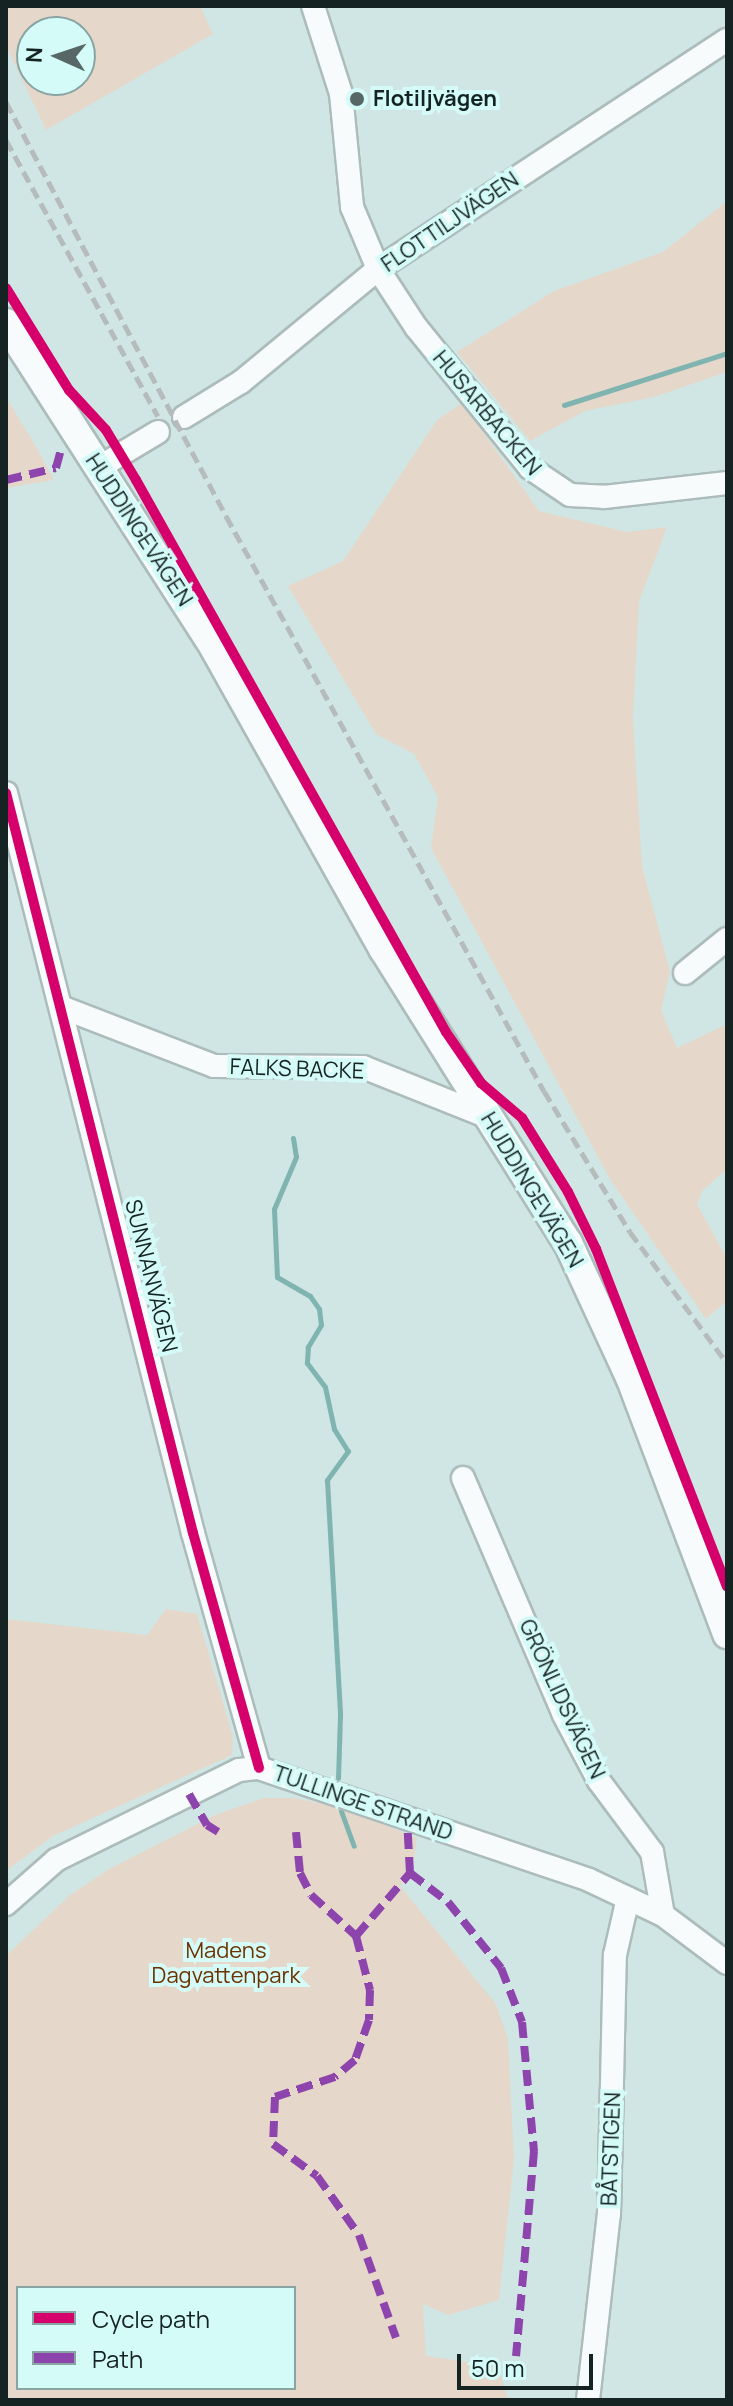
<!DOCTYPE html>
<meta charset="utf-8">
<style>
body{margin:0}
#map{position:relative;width:733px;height:2406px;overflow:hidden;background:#d0e6e4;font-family:Manrope,sans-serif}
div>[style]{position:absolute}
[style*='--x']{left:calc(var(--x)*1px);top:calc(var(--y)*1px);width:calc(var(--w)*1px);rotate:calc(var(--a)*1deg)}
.green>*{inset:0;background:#e5d8ca}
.stream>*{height:5px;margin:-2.5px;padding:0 2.5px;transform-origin:2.5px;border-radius:2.5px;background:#7fb4b1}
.roads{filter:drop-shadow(2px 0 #abbcbb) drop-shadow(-2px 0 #abbcbb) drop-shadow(0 2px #abbcbb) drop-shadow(0 -2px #abbcbb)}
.minor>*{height:22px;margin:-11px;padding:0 11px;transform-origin:11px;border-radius:11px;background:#f8fbfb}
.major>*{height:28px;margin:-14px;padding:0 14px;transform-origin:14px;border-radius:14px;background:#f8fbfb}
.rail>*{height:5px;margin-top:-2.5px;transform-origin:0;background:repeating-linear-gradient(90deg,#b6bcbb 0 12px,transparent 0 18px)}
.quiet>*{height:8px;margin-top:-4px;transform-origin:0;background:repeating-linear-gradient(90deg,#8e44ad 0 16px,transparent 0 24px)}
.cycleway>*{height:10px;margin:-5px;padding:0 5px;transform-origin:5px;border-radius:5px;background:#d6006c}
.dots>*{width:22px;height:22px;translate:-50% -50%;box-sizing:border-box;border:4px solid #d5fbf9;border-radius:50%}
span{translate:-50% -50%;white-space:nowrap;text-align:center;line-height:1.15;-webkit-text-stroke:8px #d5fbf9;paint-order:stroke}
.poi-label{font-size:22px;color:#152322;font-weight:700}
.left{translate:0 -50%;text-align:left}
.street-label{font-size:22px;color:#152322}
.park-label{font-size:22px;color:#6b3300}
.frame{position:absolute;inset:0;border:8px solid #152322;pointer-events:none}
.legend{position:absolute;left:16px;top:2286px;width:280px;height:104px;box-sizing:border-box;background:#d5fbf9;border:2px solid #88a5a3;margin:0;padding:10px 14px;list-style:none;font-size:24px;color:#152322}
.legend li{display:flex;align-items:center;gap:16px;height:40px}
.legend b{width:40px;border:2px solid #88a5a3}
.north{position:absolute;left:16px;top:16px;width:80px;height:80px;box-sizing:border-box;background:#d5fbf9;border:2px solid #88a5a3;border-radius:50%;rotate:273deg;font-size:22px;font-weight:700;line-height:32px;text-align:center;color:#152322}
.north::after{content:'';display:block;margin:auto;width:28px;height:36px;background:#566766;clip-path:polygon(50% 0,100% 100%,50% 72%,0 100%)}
.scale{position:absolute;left:457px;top:2354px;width:136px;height:36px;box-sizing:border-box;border:4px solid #152322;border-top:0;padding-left:10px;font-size:24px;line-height:28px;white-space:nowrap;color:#152322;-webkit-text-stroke:6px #d5fbf9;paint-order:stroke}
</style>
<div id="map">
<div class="green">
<i style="clip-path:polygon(evenodd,6px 6px,200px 6px,213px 34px,46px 130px,6px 46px,6px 6px,80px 32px,80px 80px,32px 80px,32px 32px,80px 32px)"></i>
<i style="clip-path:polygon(727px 201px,727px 372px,654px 397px,585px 411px,530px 441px,457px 352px,554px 291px,663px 252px)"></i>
<i style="clip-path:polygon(6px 397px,35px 445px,54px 480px,6px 488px)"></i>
<i style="clip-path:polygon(462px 403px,539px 511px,627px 532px,667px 527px,639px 602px,633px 718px,642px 866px,670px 972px,661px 1010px,677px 1048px,727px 1024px,727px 1169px,703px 1190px,697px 1204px,727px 1259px,727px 1301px,706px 1319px,610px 1179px,431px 848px,438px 797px,414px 754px,376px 734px,288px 586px,343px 561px,437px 420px)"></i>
<i style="clip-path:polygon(166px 1609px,197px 1614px,233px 1737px,232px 1755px,53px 1836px,6px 1871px,6px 1619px,147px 1635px)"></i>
<i style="clip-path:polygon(evenodd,264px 1798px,294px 1798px,342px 1808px,417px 1838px,412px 1875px,400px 1886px,496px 2004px,508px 2039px,514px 2159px,499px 2300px,448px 2315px,423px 2304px,426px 2356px,497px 2366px,509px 2400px,6px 2400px,6px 1956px,70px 1895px,109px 1869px,215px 1815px,264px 1798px,18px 2288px,294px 2288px,294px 2388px,18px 2388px,18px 2288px)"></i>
</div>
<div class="stream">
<i style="--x:564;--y:405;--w:171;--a:-17.7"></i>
<i style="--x:293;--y:1138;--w:19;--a:81"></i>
<i style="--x:296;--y:1157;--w:56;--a:112.9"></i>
<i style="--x:274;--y:1209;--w:68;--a:87.5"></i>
<i style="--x:277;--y:1277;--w:38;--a:30"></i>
<i style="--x:310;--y:1296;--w:16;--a:55"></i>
<i style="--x:319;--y:1309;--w:16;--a:83"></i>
<i style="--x:321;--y:1325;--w:26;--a:121"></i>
<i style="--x:308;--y:1347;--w:16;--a:94"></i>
<i style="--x:307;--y:1363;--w:30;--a:53"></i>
<i style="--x:325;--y:1387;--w:43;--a:77.9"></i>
<i style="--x:334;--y:1429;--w:26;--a:58"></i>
<i style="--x:348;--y:1451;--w:36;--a:126"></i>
<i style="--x:327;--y:1480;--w:235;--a:86.8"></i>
<i style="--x:340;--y:1715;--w:63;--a:91.8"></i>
<i style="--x:341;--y:1811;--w:37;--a:70"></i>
</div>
<div class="roads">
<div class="minor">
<i style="--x:313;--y:6;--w:92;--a:72.3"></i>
<i style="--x:341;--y:94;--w:114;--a:84.4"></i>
<i style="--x:352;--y:207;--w:67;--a:67.2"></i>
<i style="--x:378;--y:269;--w:69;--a:56.8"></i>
<i style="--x:416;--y:327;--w:181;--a:51"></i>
<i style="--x:530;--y:468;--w:48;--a:34"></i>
<i style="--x:570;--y:495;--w:34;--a:3"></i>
<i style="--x:604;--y:497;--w:124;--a:-6.5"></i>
<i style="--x:184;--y:417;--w:67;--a:-31.6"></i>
<i style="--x:241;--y:382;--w:178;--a:-39.5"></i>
<i style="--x:378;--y:269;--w:417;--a:-33.3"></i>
<i style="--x:98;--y:468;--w:70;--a:-31"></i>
<i style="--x:6;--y:793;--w:763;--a:75.82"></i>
<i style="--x:193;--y:1533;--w:244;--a:74.3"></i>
<i style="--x:685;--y:973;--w:54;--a:-39"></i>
<i style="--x:61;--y:1007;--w:164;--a:21.1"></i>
<i style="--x:214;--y:1066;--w:149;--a:0.4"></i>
<i style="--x:363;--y:1067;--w:135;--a:21.8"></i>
<i style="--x:463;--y:1478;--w:255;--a:66.9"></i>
<i style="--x:563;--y:1713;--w:77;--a:62.1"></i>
<i style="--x:599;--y:1781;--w:89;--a:53.3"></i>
<i style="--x:652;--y:1852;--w:64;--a:80.1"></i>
<i style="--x:6;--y:1904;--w:67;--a:-41.3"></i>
<i style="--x:56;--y:1860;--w:204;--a:-26.2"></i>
<i style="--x:239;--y:1770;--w:20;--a:-6"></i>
<i style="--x:259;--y:1768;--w:348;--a:18.7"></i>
<i style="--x:589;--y:1880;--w:82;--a:25.3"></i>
<i style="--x:663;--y:1915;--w:80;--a:36.9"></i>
<i style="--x:588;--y:2400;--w:187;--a:-83.6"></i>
<i style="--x:609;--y:2214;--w:259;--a:-88.7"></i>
<i style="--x:615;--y:1955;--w:58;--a:-77.2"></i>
</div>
<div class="major">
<i style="--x:6;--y:323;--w:387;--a:57.3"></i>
<i style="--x:215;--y:649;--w:345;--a:60.7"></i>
<i style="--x:384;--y:950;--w:346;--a:57.9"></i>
<i style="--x:568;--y:1243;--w:148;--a:65.2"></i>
<i style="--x:630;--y:1377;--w:275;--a:69.3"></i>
</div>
</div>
<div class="rail">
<i style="--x:6;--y:102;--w:469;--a:62"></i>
<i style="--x:226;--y:516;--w:657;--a:61.06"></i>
<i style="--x:544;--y:1091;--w:165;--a:58.6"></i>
<i style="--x:630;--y:1232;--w:163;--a:53.5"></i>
<i style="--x:6;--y:140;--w:315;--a:61.2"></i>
</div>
<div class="quiet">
<i style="--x:6;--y:480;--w:51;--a:-13.5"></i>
<i style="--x:56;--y:468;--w:16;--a:-75"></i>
<i style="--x:189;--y:1794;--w:36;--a:60"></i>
<i style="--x:207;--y:1825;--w:13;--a:32"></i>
<i style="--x:296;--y:1832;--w:41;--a:84.4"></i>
<i style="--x:300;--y:1873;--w:25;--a:63"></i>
<i style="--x:311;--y:1895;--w:61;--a:42.3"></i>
<i style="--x:356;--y:1936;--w:56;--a:75.5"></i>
<i style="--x:370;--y:1990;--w:30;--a:92"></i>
<i style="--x:369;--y:2020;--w:42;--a:109.3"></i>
<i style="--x:355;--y:2060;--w:26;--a:140"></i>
<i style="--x:335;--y:2077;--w:63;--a:161.6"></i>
<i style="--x:275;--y:2097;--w:47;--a:92.4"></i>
<i style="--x:273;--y:2144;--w:54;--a:36"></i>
<i style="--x:317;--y:2176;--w:72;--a:54.6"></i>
<i style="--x:359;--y:2235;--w:109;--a:70.2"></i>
<i style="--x:410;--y:1873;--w:48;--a:37.3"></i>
<i style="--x:448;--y:1902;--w:85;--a:51.2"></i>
<i style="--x:501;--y:1968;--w:58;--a:68.7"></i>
<i style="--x:522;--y:2022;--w:130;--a:84.7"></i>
<i style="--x:534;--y:2151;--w:206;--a:95"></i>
<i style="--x:356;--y:1936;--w:83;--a:-49.4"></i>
<i style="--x:410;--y:1873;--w:54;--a:-93.2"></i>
</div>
<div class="cycleway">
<i style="--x:6;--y:288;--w:120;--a:58.3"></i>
<i style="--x:69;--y:390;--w:54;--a:47.2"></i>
<i style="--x:106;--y:430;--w:58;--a:59"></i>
<i style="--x:136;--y:480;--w:633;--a:60.68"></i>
<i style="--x:446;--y:1032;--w:62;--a:55.5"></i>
<i style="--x:481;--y:1083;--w:54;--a:40.5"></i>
<i style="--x:522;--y:1118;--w:87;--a:58.1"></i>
<i style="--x:568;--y:1192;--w:64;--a:63.8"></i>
<i style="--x:596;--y:1249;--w:362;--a:68.8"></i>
<i style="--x:6;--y:793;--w:763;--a:75.82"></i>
<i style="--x:193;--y:1533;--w:244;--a:74.3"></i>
</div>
<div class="dots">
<i style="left:357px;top:99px;background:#566766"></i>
</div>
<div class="poi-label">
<span class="left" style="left:373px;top:99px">Flotiljvägen</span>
</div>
<div class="street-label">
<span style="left:450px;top:222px;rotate:-34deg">FLOTTILJVÄGEN</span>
<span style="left:487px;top:413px;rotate:50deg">HUSARBACKEN</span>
<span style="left:139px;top:530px;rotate:57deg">HUDDINGEVÄGEN</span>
<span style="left:297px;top:1069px;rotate:2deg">FALKS BACKE</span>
<span style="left:532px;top:1190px;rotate:59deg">HUDDINGEVÄGEN</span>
<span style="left:151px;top:1276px;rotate:76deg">SUNNANVÄGEN</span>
<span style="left:562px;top:1699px;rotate:65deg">GRÖNLIDSVÄGEN</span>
<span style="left:363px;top:1803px;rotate:19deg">TULLINGE STRAND</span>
<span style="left:611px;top:2149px;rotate:-88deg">BÅTSTIGEN</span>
</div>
<div class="park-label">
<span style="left:226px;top:1963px">Madens<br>Dagvattenpark</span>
</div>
<div class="frame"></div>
<ul class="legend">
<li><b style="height:10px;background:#d6006c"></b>Cycle path</li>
<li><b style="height:10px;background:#8e44ad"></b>Path</li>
</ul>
<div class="north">N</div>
<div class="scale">50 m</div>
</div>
